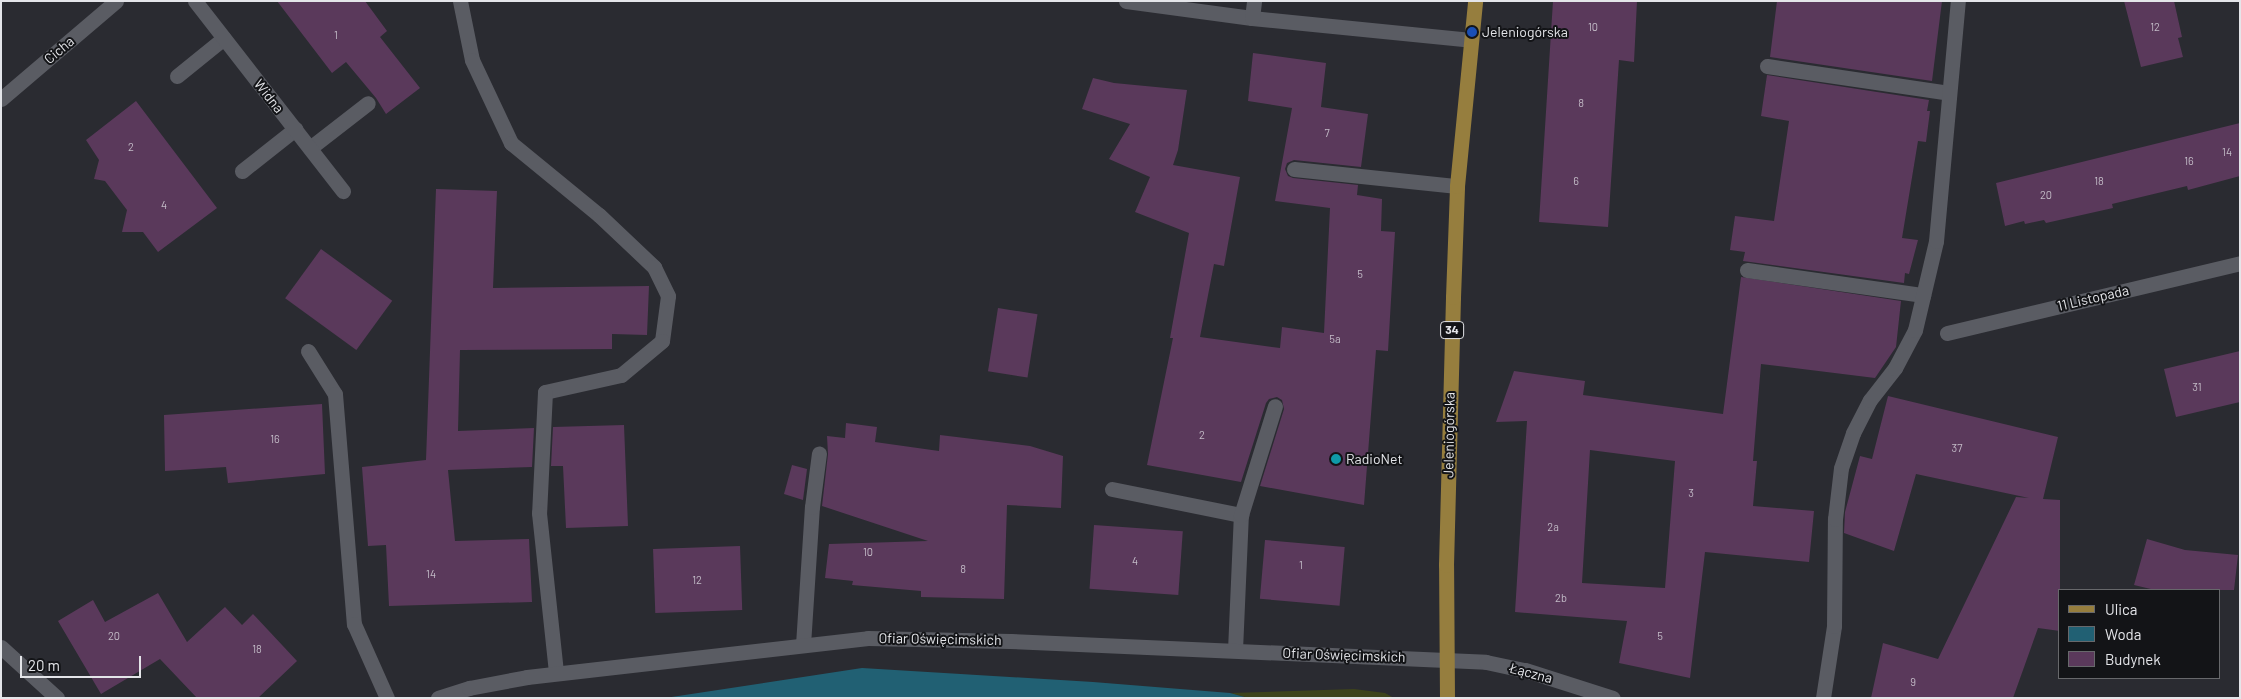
<!DOCTYPE html>
<meta charset="utf-8">
<style>
body{margin:0}
#map{position:relative;width:2241px;height:699px;overflow:hidden;background:#2a2b31;font-family:Barlow,sans-serif}
div>[style]{position:absolute}
[style*='--x']{left:calc(var(--x)*1px);top:calc(var(--y)*1px);width:calc(var(--w)*1px);rotate:calc(var(--a)*1deg)}
.green>*{inset:0;background:#3d431c}
.water>*{inset:0;background:#216073}
.building>*{inset:0;background:#5a395b;transform-origin:0 0}
.service>*{height:15px;margin:-7.5px;padding:0 7.5px;transform-origin:7.5px;border-radius:7.5px;background:#5a5c63}
.minor>*{height:15px;margin:-7.5px;padding:0 7.5px;transform-origin:7.5px;border-radius:7.5px;background:#5a5c63}
.tertiary>*{height:15px;margin:-7.5px;padding:0 7.5px;transform-origin:7.5px;border-radius:7.5px;background:#5a5c63}
.primary>*{height:15px;margin:-7.5px;padding:0 7.5px;transform-origin:7.5px;border-radius:7.5px;background:#967e3e}
.dots>*{width:14px;height:14px;translate:-50% -50%;box-sizing:border-box;border:2px solid #131417;border-radius:50%}
span{translate:-50% -50%;white-space:nowrap;text-align:center;line-height:1.15;-webkit-text-stroke:4px #131417;paint-order:stroke}
.number-label{font-size:11px;color:#c2bac6}
.number-label span{-webkit-text-stroke-width:0}
.shield-label span{padding:1px 4px;background:#131417;border:1px solid;border-radius:4px;-webkit-text-stroke-width:0}
.shield-label{font-size:12px;color:#e4e5e9;font-weight:700}
.poi-label{font-size:14px;color:#e4e5e9}
.left{translate:0 -50%;text-align:left}
.street-label{font-size:14px;color:#e4e5e9}
.frame{position:absolute;inset:0;border:2px solid #e4e5e9;pointer-events:none}
.legend{position:absolute;left:2058px;top:589px;width:162px;height:90px;box-sizing:border-box;background:#131417;border:1px solid #67686b;margin:0;padding:6px 9px;list-style:none;font-size:15px;color:#e4e5e9}
.legend li{display:flex;align-items:center;gap:10px;height:25px}
.legend b{width:25px;border:1px solid #67686b}
.scale{position:absolute;left:20px;top:656px;width:121px;height:22px;box-sizing:border-box;border:2px solid #e4e5e9;border-top:0;padding-left:6px;font-size:15px;line-height:18px;white-space:nowrap;color:#e4e5e9;-webkit-text-stroke:4px #131417;paint-order:stroke}
</style>
<div id="map">
<div class="green">
<i style="clip-path:polygon(1354px 689px,1385px 693px,1394px 698px,1248px 698px,1230px 693px)"></i>
</div>
<div class="water">
<i style="clip-path:polygon(862px 668px,1093px 682px,1230px 693px,1248px 698px,665px 698px)"></i>
</div>
<div class="building">
<i style="clip-path:polygon(277px 1px,365px 1px,387px 31px,380px 37px,420px 88px,386px 114px,376px 98px,346px 62px,332px 73px)"></i>
<i style="clip-path:polygon(1553px 1px,1637px 1px,1634px 62px,1619px 60px,1608px 227px,1539px 222px)"></i>
<i style="clip-path:polygon(1777px 1px,1942px 1px,1932px 81px,1770px 57px)"></i>
<i style="clip-path:polygon(2124px 1px,2174px 1px,2182px 37px,2178px 38px,2183px 57px,2141px 67px)"></i>
<i style="clip-path:polygon(1253px 53px,1326px 63px,1321px 107px,1368px 114px,1361px 167px,1294px 160px,1287px 163px,1285px 169px,1288px 176px,1293px 178px,1358px 185px,1357px 195px,1382px 199px,1381px 231px,1395px 232px,1388px 351px,1376px 350px,1364px 505px,1260px 486px,1284px 409px,1282px 400px,1277px 397px,1269px 399px,1266px 403px,1241px 482px,1147px 465px,1173px 338px,1170px 338px,1189px 233px,1135px 212px,1150px 177px,1109px 159px,1130px 124px,1082px 109px,1093px 78px,1114px 83px,1187px 90px,1178px 150px,1173px 165px,1240px 177px,1224px 266px,1214px 264px,1200px 337px,1280px 348px,1282px 327px,1324px 333px,1330px 208px,1275px 201px,1292px 108px,1248px 101px)"></i>
<i style="clip-path:polygon(1767px 75px,1929px 100px,1927px 111px,1930px 111px,1926px 142px,1918px 141px,1902px 238px,1918px 240px,1909px 274px,1905px 273px,1904px 283px,1743px 261px,1745px 252px,1730px 250px,1735px 216px,1774px 221px,1789px 121px,1761px 116px)"></i>
<i style="clip-path:polygon(136px 101px,217px 208px,158px 252px,143px 232px,122px 232px,127px 210px,105px 181px,94px 179px,99px 160px,86px 140px)"></i>
<i style="clip-path:polygon(2240px 123px,2240px 176px,2188px 190px,2187px 186px,2112px 204px,2113px 208px,2046px 223px,2044px 220px,2025px 224px,2024px 221px,2005px 226px,1996px 183px)"></i>
<i style="clip-path:polygon(436px 189px,497px 191px,493px 288px,649px 286px,647px 335px,612px 334px,612px 349px,460px 350px,458px 431px,534px 428px,532px 467px,448px 470px,455px 541px,529px 539px,532px 602px,389px 606px,386px 545px,368px 546px,362px 467px,426px 460px)"></i>
<i style="left:321px;top:249px;width:88px;height:61px;rotate:36deg"></i>
<i style="clip-path:polygon(evenodd,1741px 277px,1901px 301px,1896px 347px,1875px 378px,1761px 364px,1753px 461px,1757px 461px,1753px 506px,1814px 511px,1809px 562px,1705px 552px,1690px 678px,1619px 663px,1627px 621px,1515px 612px,1527px 421px,1496px 422px,1514px 371px,1585px 381px,1583px 395px,1723px 414px,1741px 277px,1590px 450px,1675px 461px,1665px 588px,1582px 583px,1590px 450px)"></i>
<i style="left:998px;top:308px;width:40px;height:64px;rotate:9deg"></i>
<i style="clip-path:polygon(2240px 351px,2240px 402px,2176px 417px,2164px 369px)"></i>
<i style="clip-path:polygon(1888px 396px,2058px 437px,2043px 499px,2060px 500px,2060px 631px,2038px 628px,2013px 698px,1871px 698px,1883px 643px,1938px 659px,2016px 497px,2029px 498px,1916px 474px,1894px 551px,1844px 533px,1845px 512px,1860px 456px,1872px 459px)"></i>
<i style="clip-path:polygon(322px 404px,325px 474px,228px 483px,226px 467px,165px 471px,164px 415px)"></i>
<i style="clip-path:polygon(846px 423px,877px 427px,875px 442px,939px 451px,940px 435px,1030px 446px,1063px 456px,1061px 508px,1007px 505px,1004px 599px,921px 597px,921px 591px,852px 585px,853px 581px,825px 578px,829px 544px,928px 541px,822px 506px,828px 454px,827px 436px,845px 438px)"></i>
<i style="clip-path:polygon(624px 425px,628px 526px,566px 528px,563px 466px,551px 466px,553px 427px)"></i>
<i style="clip-path:polygon(792px 465px,807px 469px,803px 500px,784px 494px)"></i>
<i style="left:1094px;top:525px;width:89px;height:64px;rotate:4deg"></i>
<i style="clip-path:polygon(2147px 539px,2185px 550px,2238px 555px,2234px 590px,2155px 590px,2134px 585px)"></i>
<i style="left:1265px;top:540px;width:80px;height:59px;rotate:5deg"></i>
<i style="left:740px;top:546px;width:64px;height:87px;rotate:88deg"></i>
<i style="clip-path:polygon(158px 593px,187px 642px,225px 607px,242px 625px,253px 614px,297px 661px,258px 698px,197px 698px,160px 659px,101px 694px,58px 621px,93px 600px,105px 622px)"></i>
</div>
<div class="service">
<i style="--x:460;--y:1;--w:60;--a:78.5"></i>
<i style="--x:472;--y:60;--w:92;--a:64.8"></i>
<i style="--x:511;--y:143;--w:114;--a:39.3"></i>
<i style="--x:599;--y:215;--w:76;--a:43.4"></i>
<i style="--x:654;--y:267;--w:32;--a:64"></i>
<i style="--x:668;--y:296;--w:45;--a:97.6"></i>
<i style="--x:662;--y:341;--w:53;--a:140.3"></i>
<i style="--x:621;--y:375;--w:78;--a:167.4"></i>
<i style="--x:545;--y:392;--w:121;--a:92.8"></i>
<i style="--x:539;--y:513;--w:161;--a:83.9"></i>
<i style="--x:1126;--y:1;--w:127;--a:7.7"></i>
<i style="--x:1252;--y:18;--w:220;--a:5.7"></i>
<i style="--x:1252;--y:18;--w:17;--a:-83"></i>
<i style="--x:1767;--y:66;--w:184;--a:8.4"></i>
<i style="--x:177;--y:76;--w:60;--a:-39"></i>
<i style="--x:310;--y:148;--w:73;--a:-37.8"></i>
<i style="--x:1294;--y:169;--w:164;--a:6"></i>
<i style="--x:242;--y:171;--w:68;--a:-38.4"></i>
<i style="--x:1747;--y:270;--w:178;--a:8.1"></i>
<i style="--x:308;--y:351;--w:51;--a:57.9"></i>
<i style="--x:335;--y:394;--w:231;--a:85.3"></i>
<i style="--x:354;--y:624;--w:81;--a:66"></i>
<i style="--x:1112;--y:489;--w:132;--a:11.4"></i>
<i style="--x:803;--y:645;--w:138;--a:-86.3"></i>
<i style="--x:812;--y:507;--w:54;--a:-82.6"></i>
<i style="--x:1235;--y:650;--w:135;--a:-87.5"></i>
<i style="--x:1241;--y:515;--w:114;--a:-72.7"></i>
<i style="--x:1823;--y:698;--w:73;--a:-81.3"></i>
<i style="--x:1834;--y:626;--w:107;--a:-89.5"></i>
<i style="--x:1835;--y:519;--w:51;--a:-83.3"></i>
<i style="--x:1841;--y:468;--w:37;--a:-71"></i>
<i style="--x:1853;--y:433;--w:37;--a:-63"></i>
<i style="--x:1870;--y:400;--w:41;--a:-52"></i>
<i style="--x:1895;--y:368;--w:43;--a:-62.2"></i>
<i style="--x:1915;--y:330;--w:91;--a:-76.7"></i>
<i style="--x:1936;--y:241;--w:241;--a:-84.8"></i>
</div>
<div class="minor">
<i style="--x:195;--y:1;--w:241;--a:52.1"></i>
<i style="--x:1;--y:99;--w:151;--a:-40.4"></i>
<i style="--x:1947;--y:333;--w:301;--a:-13.4"></i>
<i style="--x:1;--y:647;--w:76;--a:42.3"></i>
</div>
<div class="tertiary">
<i style="--x:438;--y:698;--w:33;--a:-18"></i>
<i style="--x:469;--y:688;--w:59;--a:-10.7"></i>
<i style="--x:527;--y:677;--w:343;--a:-6.5"></i>
<i style="--x:868;--y:638;--w:142;--a:1.2"></i>
<i style="--x:1010;--y:641;--w:476;--a:2.5"></i>
<i style="--x:1486;--y:662;--w:40;--a:12"></i>
<i style="--x:1525;--y:670;--w:92;--a:17.7"></i>
</div>
<div class="primary">
<i style="--x:1447;--y:698;--w:133;--a:-90.4"></i>
<i style="--x:1446;--y:565;--w:268;--a:-88.5"></i>
<i style="--x:1453;--y:297;--w:111;--a:-87.9"></i>
<i style="--x:1457;--y:186;--w:186;--a:-84.4"></i>
</div>
<div class="dots">
<i style="left:1472px;top:32px;background:#1a4fb4"></i>
<i style="left:1336px;top:459px;background:#0f9aa8"></i>
</div>
<div class="number-label">
<span style="left:1593px;top:27px">10</span>
<span style="left:2155px;top:27px">12</span>
<span style="left:336px;top:35px">1</span>
<span style="left:1581px;top:103px">8</span>
<span style="left:1327px;top:133px">7</span>
<span style="left:131px;top:147px">2</span>
<span style="left:2227px;top:152px">14</span>
<span style="left:2189px;top:161px">16</span>
<span style="left:1576px;top:181px">6</span>
<span style="left:2099px;top:181px">18</span>
<span style="left:2046px;top:195px">20</span>
<span style="left:164px;top:205px">4</span>
<span style="left:1360px;top:274px">5</span>
<span style="left:1335px;top:339px">5a</span>
<span style="left:2197px;top:387px">31</span>
<span style="left:1202px;top:435px">2</span>
<span style="left:275px;top:439px">16</span>
<span style="left:1957px;top:448px">37</span>
<span style="left:1691px;top:493px">3</span>
<span style="left:1553px;top:527px">2a</span>
<span style="left:868px;top:552px">10</span>
<span style="left:1135px;top:561px">4</span>
<span style="left:1301px;top:565px">1</span>
<span style="left:963px;top:569px">8</span>
<span style="left:431px;top:574px">14</span>
<span style="left:697px;top:580px">12</span>
<span style="left:1561px;top:598px">2b</span>
<span style="left:114px;top:636px">20</span>
<span style="left:1660px;top:636px">5</span>
<span style="left:257px;top:649px">18</span>
<span style="left:1913px;top:682px">9</span>
</div>
<div class="shield-label">
<span style="left:1452px;top:330px">34</span>
</div>
<div class="poi-label">
<span class="left" style="left:1482px;top:32px">Jeleniogórska</span>
<span class="left" style="left:1346px;top:459px">RadioNet</span>
</div>
<div class="street-label">
<span style="left:59px;top:50px;rotate:-40deg">Cicha</span>
<span style="left:269px;top:96px;rotate:52deg">Widna</span>
<span style="left:2093px;top:298px;rotate:-13deg">11 Listopada</span>
<span style="left:1449px;top:435px;rotate:-89deg">Jeleniogórska</span>
<span style="left:940px;top:639px;rotate:1deg">Ofiar Oświęcimskich</span>
<span style="left:1344px;top:655px;rotate:2deg">Ofiar Oświęcimskich</span>
<span style="left:1531px;top:673px;rotate:15deg">Łączna</span>
</div>
<div class="frame"></div>
<ul class="legend">
<li><b style="height:6px;background:#967e3e"></b>Ulica</li>
<li><b style="height:14px;background:#216073"></b>Woda</li>
<li><b style="height:14px;background:#5a395b"></b>Budynek</li>
</ul>
<div class="scale">20 m</div>
</div>
